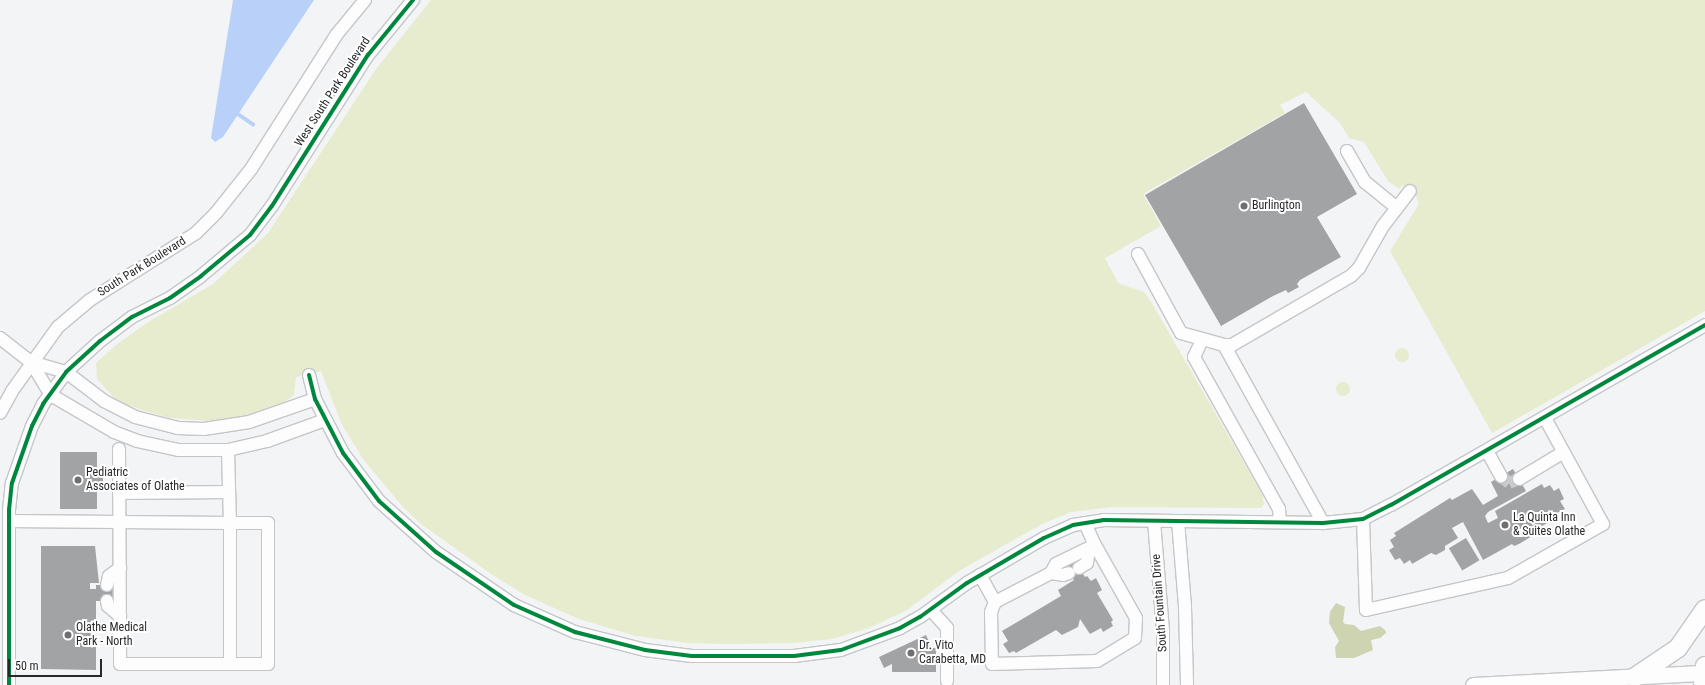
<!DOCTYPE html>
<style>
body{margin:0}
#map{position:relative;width:1705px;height:685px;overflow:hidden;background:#f2f4f6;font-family:"Roboto Condensed",sans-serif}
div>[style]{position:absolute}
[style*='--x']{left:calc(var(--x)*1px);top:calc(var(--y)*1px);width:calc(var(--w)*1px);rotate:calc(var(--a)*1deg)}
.green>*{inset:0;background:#e7ecce}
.round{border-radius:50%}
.forest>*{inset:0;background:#ced4b1}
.water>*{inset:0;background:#b9d1f9}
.stream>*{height:3.5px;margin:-1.75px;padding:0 1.75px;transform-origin:1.75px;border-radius:1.75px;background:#b9d1f9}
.building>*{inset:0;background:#a2a3a5;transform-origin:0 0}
.minor-tunnel>*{height:12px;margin-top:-6px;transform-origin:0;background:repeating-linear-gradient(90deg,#cacbcd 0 12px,transparent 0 18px)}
.roads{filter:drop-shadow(1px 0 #c5c6c8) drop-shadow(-1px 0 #c5c6c8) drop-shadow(0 1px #c5c6c8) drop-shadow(0 -1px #c5c6c8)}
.minor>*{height:12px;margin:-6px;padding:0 6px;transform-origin:6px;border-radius:6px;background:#fdfdfe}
.major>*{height:15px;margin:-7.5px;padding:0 7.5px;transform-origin:7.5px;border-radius:7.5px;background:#fdfdfe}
.highway>*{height:18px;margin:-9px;padding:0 9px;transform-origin:9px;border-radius:9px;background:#fdfdfe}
.cycleway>*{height:4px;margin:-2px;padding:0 2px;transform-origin:2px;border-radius:2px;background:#00873e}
.dots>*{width:11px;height:11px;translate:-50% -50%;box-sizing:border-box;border:2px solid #fff;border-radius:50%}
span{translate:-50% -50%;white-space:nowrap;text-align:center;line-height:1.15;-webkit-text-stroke:4px #fff;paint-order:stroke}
.street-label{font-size:12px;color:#28282a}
.poi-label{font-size:12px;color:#28282a}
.left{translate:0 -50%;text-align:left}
.scale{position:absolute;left:8px;top:659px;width:94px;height:18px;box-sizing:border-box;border:2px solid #28282a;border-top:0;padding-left:5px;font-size:12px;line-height:14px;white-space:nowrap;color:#28282a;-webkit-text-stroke:3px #fff;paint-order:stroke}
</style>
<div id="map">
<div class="green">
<i style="clip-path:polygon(431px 0,1705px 0,1705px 311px,1492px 433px,1390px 251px,1419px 204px,1416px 196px,1403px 185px,1399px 189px,1388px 181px,1364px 142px,1349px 138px,1340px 123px,1306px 92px,1280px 105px,1285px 113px,1143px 194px,1161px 226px,1105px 258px,1118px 283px,1144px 292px,1150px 300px,1262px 494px,1264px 504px,1261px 508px,1112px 507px,1071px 512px,1042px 524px,959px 571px,907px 610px,869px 628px,832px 639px,794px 643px,724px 644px,688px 643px,636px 636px,579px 619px,525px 595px,491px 574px,421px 524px,402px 506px,363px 459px,342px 425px,321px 371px,296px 377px,294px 395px,284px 402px,243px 416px,210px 421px,170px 418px,142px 410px,116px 400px,97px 379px,96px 363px,116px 345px,145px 324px,213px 284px,268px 233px,376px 69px)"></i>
<i class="round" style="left:1395px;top:348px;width:14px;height:14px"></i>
<i class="round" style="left:1336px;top:382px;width:14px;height:14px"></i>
</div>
<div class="forest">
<i style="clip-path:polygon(1336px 603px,1345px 607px,1343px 622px,1345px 624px,1354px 625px,1361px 631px,1380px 626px,1385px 630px,1386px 633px,1380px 638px,1371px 640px,1373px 650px,1354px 658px,1336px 658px,1335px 647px,1339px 641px,1329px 623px,1330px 612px)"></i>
</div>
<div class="water">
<i style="clip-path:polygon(233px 0,314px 0,223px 137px,215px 142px,211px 138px)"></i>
</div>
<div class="stream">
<i style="--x:235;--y:112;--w:22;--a:34"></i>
</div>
<div class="building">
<i style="clip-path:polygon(1304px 103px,1357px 194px,1317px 217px,1341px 257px,1300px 280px,1297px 284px,1299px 287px,1288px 293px,1286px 290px,1273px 296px,1221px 326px,1145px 195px)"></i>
<i style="clip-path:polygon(60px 452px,97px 452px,97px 474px,103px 474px,103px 486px,97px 486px,97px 509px,60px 509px)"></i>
<i style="clip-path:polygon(1513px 469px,1526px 491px,1488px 512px,1485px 516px,1488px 523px,1498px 518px,1495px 511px,1542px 484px,1544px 488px,1550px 485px,1554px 491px,1559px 488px,1564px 499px,1560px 501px,1565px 509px,1557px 513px,1559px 516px,1530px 533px,1532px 536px,1519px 544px,1514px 546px,1512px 544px,1483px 560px,1463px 522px,1452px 528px,1458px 538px,1445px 546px,1445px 550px,1436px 555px,1431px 553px,1412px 564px,1410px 560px,1404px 564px,1400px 558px,1395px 560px,1389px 550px,1394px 547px,1390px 540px,1396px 536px,1394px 533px,1450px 498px,1452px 500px,1472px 489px,1483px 505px,1498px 496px,1491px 482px)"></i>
<i style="left:1466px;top:538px;width:26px;height:20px;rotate:59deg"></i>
<i style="clip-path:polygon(41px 546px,95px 546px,99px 583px,90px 583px,90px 589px,96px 589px,96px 585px,115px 585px,115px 601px,96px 601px,96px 670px,41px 669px)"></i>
<i style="clip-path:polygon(1075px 562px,1085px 577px,1087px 576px,1091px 581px,1096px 578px,1102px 590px,1097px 593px,1113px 620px,1111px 622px,1113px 626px,1103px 632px,1101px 628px,1090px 634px,1080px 619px,1078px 627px,1062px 635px,1056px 630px,1016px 653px,1014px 651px,1009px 653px,1003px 644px,1008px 641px,1002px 631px,1061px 596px,1058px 590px,1074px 580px,1066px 567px)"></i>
<i style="clip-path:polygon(926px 635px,931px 646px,929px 648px,936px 648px,936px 672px,892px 672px,892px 664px,884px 668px,879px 657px)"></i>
</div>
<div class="minor-tunnel">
<i style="--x:1501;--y:476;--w:11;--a:41"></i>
<i style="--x:1509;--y:483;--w:11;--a:-22"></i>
</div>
<div class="roads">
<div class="minor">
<i style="--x:1347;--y:151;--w:36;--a:60"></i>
<i style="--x:1365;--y:182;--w:41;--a:39.1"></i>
<i style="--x:1138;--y:254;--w:90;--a:61.4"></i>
<i style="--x:1181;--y:333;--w:45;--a:15.6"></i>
<i style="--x:1224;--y:345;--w:8;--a:0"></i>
<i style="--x:1232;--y:345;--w:138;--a:-30.1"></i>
<i style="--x:1351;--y:276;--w:11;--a:-45"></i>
<i style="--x:1359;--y:268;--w:48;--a:-60.3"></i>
<i style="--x:1383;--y:226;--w:44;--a:-52.4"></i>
<i style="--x:0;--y:338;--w:39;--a:38"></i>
<i style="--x:31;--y:362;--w:39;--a:59"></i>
<i style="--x:51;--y:395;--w:73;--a:30.4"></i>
<i style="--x:114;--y:432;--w:25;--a:21"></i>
<i style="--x:137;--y:441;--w:43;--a:12.1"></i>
<i style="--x:179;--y:450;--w:49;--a:0"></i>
<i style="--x:228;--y:450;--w:40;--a:-13"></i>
<i style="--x:267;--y:441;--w:62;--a:-19.9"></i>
<i style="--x:1202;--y:340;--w:19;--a:115"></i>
<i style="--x:1194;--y:357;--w:174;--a:60.8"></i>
<i style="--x:1279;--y:509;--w:13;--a:86"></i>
<i style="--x:1224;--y:345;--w:204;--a:60.9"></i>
<i style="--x:31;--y:362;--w:36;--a:16"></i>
<i style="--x:66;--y:372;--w:48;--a:37.3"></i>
<i style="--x:104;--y:401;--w:35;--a:27"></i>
<i style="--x:135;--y:417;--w:44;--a:14.3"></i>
<i style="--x:178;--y:428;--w:26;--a:2"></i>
<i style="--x:204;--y:429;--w:46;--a:-8.8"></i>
<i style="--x:249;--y:422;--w:70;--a:-19.2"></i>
<i style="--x:309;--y:375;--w:25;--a:76"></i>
<i style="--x:315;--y:399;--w:61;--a:62.6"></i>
<i style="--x:343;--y:453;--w:60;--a:53.1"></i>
<i style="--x:379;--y:501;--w:76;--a:41.8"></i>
<i style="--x:436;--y:552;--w:94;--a:34.2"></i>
<i style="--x:514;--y:605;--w:67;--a:23.9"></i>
<i style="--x:575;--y:632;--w:72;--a:14.4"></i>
<i style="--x:645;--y:650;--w:47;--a:7.3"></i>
<i style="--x:692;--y:656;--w:102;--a:0"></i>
<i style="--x:794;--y:656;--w:47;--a:-7.3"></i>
<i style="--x:841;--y:650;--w:63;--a:-20.4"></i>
<i style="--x:900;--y:628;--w:23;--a:-29"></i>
<i style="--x:920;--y:617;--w:58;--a:-35.9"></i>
<i style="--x:967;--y:583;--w:89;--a:-30.3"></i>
<i style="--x:1044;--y:538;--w:32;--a:-24"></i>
<i style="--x:1073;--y:525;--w:30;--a:-9"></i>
<i style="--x:1103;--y:520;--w:220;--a:0.8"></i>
<i style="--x:1323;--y:523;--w:40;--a:-5.7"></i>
<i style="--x:1363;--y:519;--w:31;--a:-27"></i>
<i style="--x:1391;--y:505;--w:362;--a:-29.8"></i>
<i style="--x:0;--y:413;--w:25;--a:-61"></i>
<i style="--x:12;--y:391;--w:79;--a:-54.3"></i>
<i style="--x:58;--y:327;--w:42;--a:-40.2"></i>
<i style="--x:90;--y:300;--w:125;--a:-32.3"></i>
<i style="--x:196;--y:233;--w:28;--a:-45"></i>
<i style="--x:216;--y:213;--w:56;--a:-51.5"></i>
<i style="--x:251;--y:169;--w:160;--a:-57.5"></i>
<i style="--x:337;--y:34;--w:44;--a:-50.5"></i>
<i style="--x:119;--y:449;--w:215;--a:89.7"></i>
<i style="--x:120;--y:664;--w:110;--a:0"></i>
<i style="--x:230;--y:664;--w:141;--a:-90"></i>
<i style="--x:230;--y:523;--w:38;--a:0"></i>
<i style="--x:268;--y:523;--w:141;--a:90"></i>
<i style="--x:268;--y:664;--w:38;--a:180"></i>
<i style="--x:1487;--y:451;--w:29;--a:61"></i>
<i style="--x:1519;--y:479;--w:52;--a:-31"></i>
<i style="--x:119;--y:493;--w:110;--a:-0.5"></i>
<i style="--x:1363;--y:519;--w:91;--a:88.1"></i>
<i style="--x:1366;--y:610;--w:146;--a:-12.7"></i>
<i style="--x:1508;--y:578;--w:109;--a:-29.6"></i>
<i style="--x:1603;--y:524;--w:121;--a:-118.7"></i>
<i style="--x:9;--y:521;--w:221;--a:0.5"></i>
<i style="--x:230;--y:523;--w:73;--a:-91.6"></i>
<i style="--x:1154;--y:521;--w:109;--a:85.3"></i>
<i style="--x:1163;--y:630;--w:55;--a:90"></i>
<i style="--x:1178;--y:521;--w:86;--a:85.3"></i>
<i style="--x:1185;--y:607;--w:78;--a:88.5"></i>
<i style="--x:1085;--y:523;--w:24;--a:66"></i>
<i style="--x:1095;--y:545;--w:84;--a:60.7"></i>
<i style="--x:1136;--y:618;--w:20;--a:93"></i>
<i style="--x:1135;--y:638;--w:44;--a:148.8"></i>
<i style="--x:1097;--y:661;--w:105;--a:178.4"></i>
<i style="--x:992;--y:664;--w:52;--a:-91.1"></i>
<i style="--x:991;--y:612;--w:11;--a:-68"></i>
<i style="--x:995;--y:602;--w:63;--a:-27.4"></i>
<i style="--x:1051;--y:573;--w:10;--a:-61"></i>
<i style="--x:1056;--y:564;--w:43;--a:-26"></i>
<i style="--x:1079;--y:568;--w:9;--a:-32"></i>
<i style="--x:1087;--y:563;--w:15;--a:-82"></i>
<i style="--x:1051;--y:573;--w:12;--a:9"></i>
<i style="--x:1063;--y:575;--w:6;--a:-18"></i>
<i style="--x:980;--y:575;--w:31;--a:61"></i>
<i style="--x:107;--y:585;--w:9;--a:-77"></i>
<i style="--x:109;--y:576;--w:14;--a:-36"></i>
<i style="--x:107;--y:601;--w:5;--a:79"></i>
<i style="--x:108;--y:606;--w:16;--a:40"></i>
<i style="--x:931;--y:610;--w:24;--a:48"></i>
<i style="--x:947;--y:628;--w:53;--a:90"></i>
<i style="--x:9;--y:685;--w:175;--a:-90"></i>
<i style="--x:9;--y:510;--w:27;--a:-84"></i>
<i style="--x:12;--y:483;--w:60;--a:-70.7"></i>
<i style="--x:32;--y:426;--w:25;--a:-63"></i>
<i style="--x:43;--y:404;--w:39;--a:-54"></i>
<i style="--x:66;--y:372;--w:46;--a:-42.4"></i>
<i style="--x:100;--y:341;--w:40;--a:-37"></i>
<i style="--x:132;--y:317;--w:42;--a:-26.6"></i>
<i style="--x:170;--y:298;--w:38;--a:-35"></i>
<i style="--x:201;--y:276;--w:64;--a:-39.9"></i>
<i style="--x:250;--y:235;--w:36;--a:-53"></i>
<i style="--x:272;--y:206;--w:179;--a:-57.6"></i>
<i style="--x:368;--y:55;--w:71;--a:-50.7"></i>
</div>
<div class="major">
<i style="--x:1473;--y:685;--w:232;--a:-3"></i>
</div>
<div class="highway">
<i style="--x:1635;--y:677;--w:52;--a:-34"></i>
<i style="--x:1678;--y:648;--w:47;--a:-55.3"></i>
<i style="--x:1703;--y:685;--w:19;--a:-84"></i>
</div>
</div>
<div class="cycleway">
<i style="--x:309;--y:375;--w:25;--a:76"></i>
<i style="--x:315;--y:399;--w:61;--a:62.6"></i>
<i style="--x:343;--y:453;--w:60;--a:53.1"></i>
<i style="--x:379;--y:501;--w:76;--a:41.8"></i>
<i style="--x:436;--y:552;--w:94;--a:34.2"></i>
<i style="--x:514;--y:605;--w:67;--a:23.9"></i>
<i style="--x:575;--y:632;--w:72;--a:14.4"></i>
<i style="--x:645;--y:650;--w:47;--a:7.3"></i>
<i style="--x:692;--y:656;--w:102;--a:0"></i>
<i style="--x:794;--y:656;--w:47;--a:-7.3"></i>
<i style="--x:841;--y:650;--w:63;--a:-20.4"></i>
<i style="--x:900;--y:628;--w:23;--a:-29"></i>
<i style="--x:920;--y:617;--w:58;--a:-35.9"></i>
<i style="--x:967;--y:583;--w:89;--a:-30.3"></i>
<i style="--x:1044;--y:538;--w:32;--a:-24"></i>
<i style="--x:1073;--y:525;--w:30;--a:-9"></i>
<i style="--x:1103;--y:520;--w:220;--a:0.8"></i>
<i style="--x:1323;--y:523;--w:40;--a:-5.7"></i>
<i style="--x:1363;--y:519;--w:31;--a:-27"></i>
<i style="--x:1391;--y:505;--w:362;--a:-29.8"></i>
<i style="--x:9;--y:685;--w:175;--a:-90"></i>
<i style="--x:9;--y:510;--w:27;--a:-84"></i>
<i style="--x:12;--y:483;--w:60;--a:-70.7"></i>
<i style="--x:32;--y:426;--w:25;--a:-63"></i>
<i style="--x:43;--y:404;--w:39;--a:-54"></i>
<i style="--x:66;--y:372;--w:46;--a:-42.4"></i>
<i style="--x:100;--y:341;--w:40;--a:-37"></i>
<i style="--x:132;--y:317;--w:42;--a:-26.6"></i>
<i style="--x:170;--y:298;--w:38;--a:-35"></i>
<i style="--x:201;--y:276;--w:64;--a:-39.9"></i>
<i style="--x:250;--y:235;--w:36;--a:-53"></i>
<i style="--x:272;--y:206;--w:179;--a:-57.6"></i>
<i style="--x:368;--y:55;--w:71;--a:-50.7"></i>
</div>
<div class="dots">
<i style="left:1244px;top:206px;background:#6f6f71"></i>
<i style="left:78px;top:480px;background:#6f6f71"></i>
<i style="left:1505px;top:525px;background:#6f6f71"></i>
<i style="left:68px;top:635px;background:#6f6f71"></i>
<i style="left:911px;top:653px;background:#6f6f71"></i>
</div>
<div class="street-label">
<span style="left:333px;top:92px;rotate:-57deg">West South Park Boulevard</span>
<span style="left:142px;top:267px;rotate:-32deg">South Park Boulevard</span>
<span style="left:1160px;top:603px;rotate:-94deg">South Fountain Drive</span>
</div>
<div class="poi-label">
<span class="left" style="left:1252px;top:206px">Burlington</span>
<span class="left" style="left:86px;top:480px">Pediatric<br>Associates of Olathe</span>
<span class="left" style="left:1513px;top:525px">La Quinta Inn<br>&amp; Suites Olathe</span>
<span class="left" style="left:76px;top:635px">Olathe Medical<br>Park - North</span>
<span class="left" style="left:919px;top:653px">Dr. Vito<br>Carabetta, MD</span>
</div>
<div class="scale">50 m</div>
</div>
